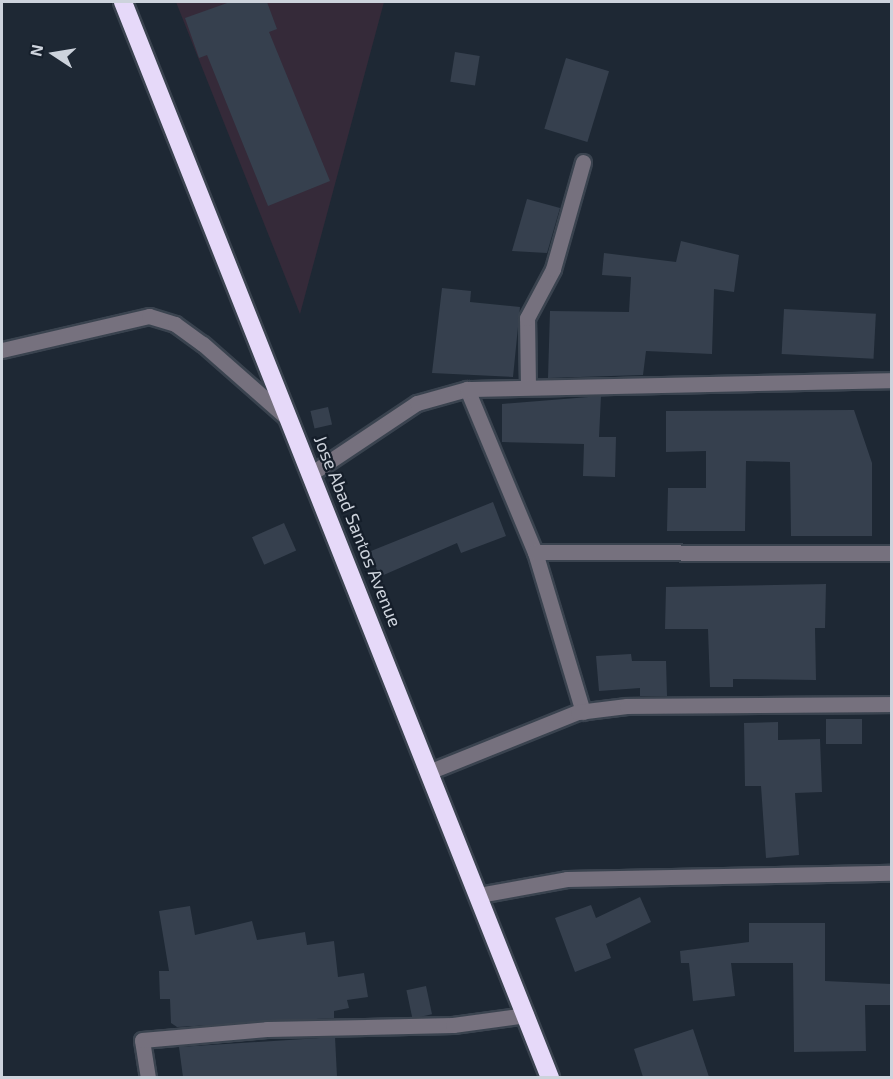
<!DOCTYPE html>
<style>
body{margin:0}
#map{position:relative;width:893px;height:1079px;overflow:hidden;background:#1e2834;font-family:"Exo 2",sans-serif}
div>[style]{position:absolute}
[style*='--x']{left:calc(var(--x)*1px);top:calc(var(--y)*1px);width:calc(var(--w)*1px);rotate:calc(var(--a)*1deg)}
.industrial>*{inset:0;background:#352a39}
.building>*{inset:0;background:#36404e;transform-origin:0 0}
.roads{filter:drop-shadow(2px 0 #3a434f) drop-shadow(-2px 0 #3a434f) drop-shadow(0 2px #3a434f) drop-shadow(0 -2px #3a434f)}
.minor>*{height:15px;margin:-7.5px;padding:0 7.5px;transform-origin:7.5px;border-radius:7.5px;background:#76717e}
.highway>*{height:18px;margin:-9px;padding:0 9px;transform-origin:9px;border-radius:9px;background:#e6d9f9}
span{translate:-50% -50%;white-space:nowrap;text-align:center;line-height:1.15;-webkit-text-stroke:4.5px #151e2a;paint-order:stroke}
.street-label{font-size:18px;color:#cdd3dc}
.frame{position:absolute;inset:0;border:3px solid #cdd3dc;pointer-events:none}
.north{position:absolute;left:24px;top:24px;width:60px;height:60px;-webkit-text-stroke:4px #151e2a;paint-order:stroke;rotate:282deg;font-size:16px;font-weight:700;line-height:24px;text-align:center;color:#cdd3dc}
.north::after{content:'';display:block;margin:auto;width:21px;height:27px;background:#cdd3dc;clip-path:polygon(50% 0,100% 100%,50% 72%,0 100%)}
</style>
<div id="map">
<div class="industrial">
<i style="clip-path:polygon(176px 2px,384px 2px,300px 314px)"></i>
</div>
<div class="building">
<i style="clip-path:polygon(230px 2px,267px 2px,277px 29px,269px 32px,330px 181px,268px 206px,207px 55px,199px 58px,185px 18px)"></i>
<i style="left:455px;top:52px;width:25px;height:30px;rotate:9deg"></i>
<i style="left:566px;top:58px;width:45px;height:74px;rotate:17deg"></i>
<i style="clip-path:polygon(527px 199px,560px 208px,547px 253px,512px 251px)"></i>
<i style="clip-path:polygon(681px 241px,739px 255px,734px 292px,714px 289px,712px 354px,646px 351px,643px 375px,548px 378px,550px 311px,629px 312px,631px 277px,602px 275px,604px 253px,676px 262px)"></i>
<i style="clip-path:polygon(442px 288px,471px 291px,470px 302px,520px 307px,513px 377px,432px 373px)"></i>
<i style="left:784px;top:309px;width:92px;height:45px;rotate:3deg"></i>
<i style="clip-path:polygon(601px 396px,599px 437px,616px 437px,615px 477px,583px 476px,584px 444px,502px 442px,502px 404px)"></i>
<i style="left:328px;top:407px;width:18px;height:18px;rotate:77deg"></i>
<i style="clip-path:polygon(854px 410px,872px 463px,872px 536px,791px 536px,790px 462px,746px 461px,745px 531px,667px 531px,668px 488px,706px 488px,706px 451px,666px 452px,666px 411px)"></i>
<i style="clip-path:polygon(493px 502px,506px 536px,461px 553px,457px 543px,379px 577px,371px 551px)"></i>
<i style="left:284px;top:523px;width:30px;height:35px;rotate:66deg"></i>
<i style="clip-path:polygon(826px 584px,825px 628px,815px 628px,816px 680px,733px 679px,733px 687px,710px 687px,708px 629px,665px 629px,666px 587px)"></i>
<i style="clip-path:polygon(631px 654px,632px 661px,666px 661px,667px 696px,640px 696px,640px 688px,599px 691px,596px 656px)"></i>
<i style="left:862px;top:719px;width:25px;height:36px;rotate:90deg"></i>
<i style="clip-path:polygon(778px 722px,778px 740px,820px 739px,822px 792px,795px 793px,799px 855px,766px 858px,761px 786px,745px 786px,744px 723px)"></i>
<i style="clip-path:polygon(640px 897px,651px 922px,606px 944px,611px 958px,575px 972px,555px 918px,591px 905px,596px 918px)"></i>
<i style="clip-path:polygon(190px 906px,195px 935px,252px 921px,257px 940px,305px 932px,307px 945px,334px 941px,338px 977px,364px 973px,368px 997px,347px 1000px,349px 1008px,334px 1011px,334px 1018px,177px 1027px,171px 1023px,170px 999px,160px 999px,159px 971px,169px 971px,159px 911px)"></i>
<i style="clip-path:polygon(749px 923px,825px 923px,825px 981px,891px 984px,891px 1005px,865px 1005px,866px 1051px,794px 1052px,793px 963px,731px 963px,735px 996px,693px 1001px,689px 963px,681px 963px,680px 951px,749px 942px)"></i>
<i style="left:426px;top:986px;width:29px;height:20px;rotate:78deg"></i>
<i style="clip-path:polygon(693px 1029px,709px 1077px,643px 1077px,634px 1049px)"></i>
<i style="clip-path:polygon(335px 1037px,337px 1077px,183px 1077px,179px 1047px)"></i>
</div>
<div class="roads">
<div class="minor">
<i style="--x:2;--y:350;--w:151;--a:-13"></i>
<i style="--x:149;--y:316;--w:27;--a:17"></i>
<i style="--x:175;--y:324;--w:34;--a:36"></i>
<i style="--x:203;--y:344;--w:113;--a:41.4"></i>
<i style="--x:528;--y:387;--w:69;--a:-90.8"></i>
<i style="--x:527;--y:318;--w:55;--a:-62"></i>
<i style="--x:553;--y:269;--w:111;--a:-74.3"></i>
<i style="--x:467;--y:389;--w:177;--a:67.4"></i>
<i style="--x:535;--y:552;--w:167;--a:73.3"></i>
<i style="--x:312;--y:473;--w:126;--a:-33.7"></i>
<i style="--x:417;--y:403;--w:52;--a:-15.6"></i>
<i style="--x:467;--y:389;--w:425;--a:-1.2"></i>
<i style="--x:535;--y:552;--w:357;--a:0.2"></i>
<i style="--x:431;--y:771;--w:158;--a:-21.9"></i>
<i style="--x:578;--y:712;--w:49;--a:-7"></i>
<i style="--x:627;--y:706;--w:265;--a:-0.4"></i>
<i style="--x:479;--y:895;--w:89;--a:-10.3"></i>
<i style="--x:567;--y:879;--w:325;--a:-1.1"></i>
<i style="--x:148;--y:1078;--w:38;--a:-99"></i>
<i style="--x:142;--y:1040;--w:125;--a:-5"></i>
<i style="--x:267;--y:1029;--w:186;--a:-1.2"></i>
<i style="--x:453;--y:1025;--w:74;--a:-7.8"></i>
</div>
<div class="highway">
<i style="--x:123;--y:2;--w:1158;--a:68.35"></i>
</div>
</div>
<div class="street-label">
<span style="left:358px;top:531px;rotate:68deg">Jose Abad Santos Avenue</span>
</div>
<div class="frame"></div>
<div class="north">N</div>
</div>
